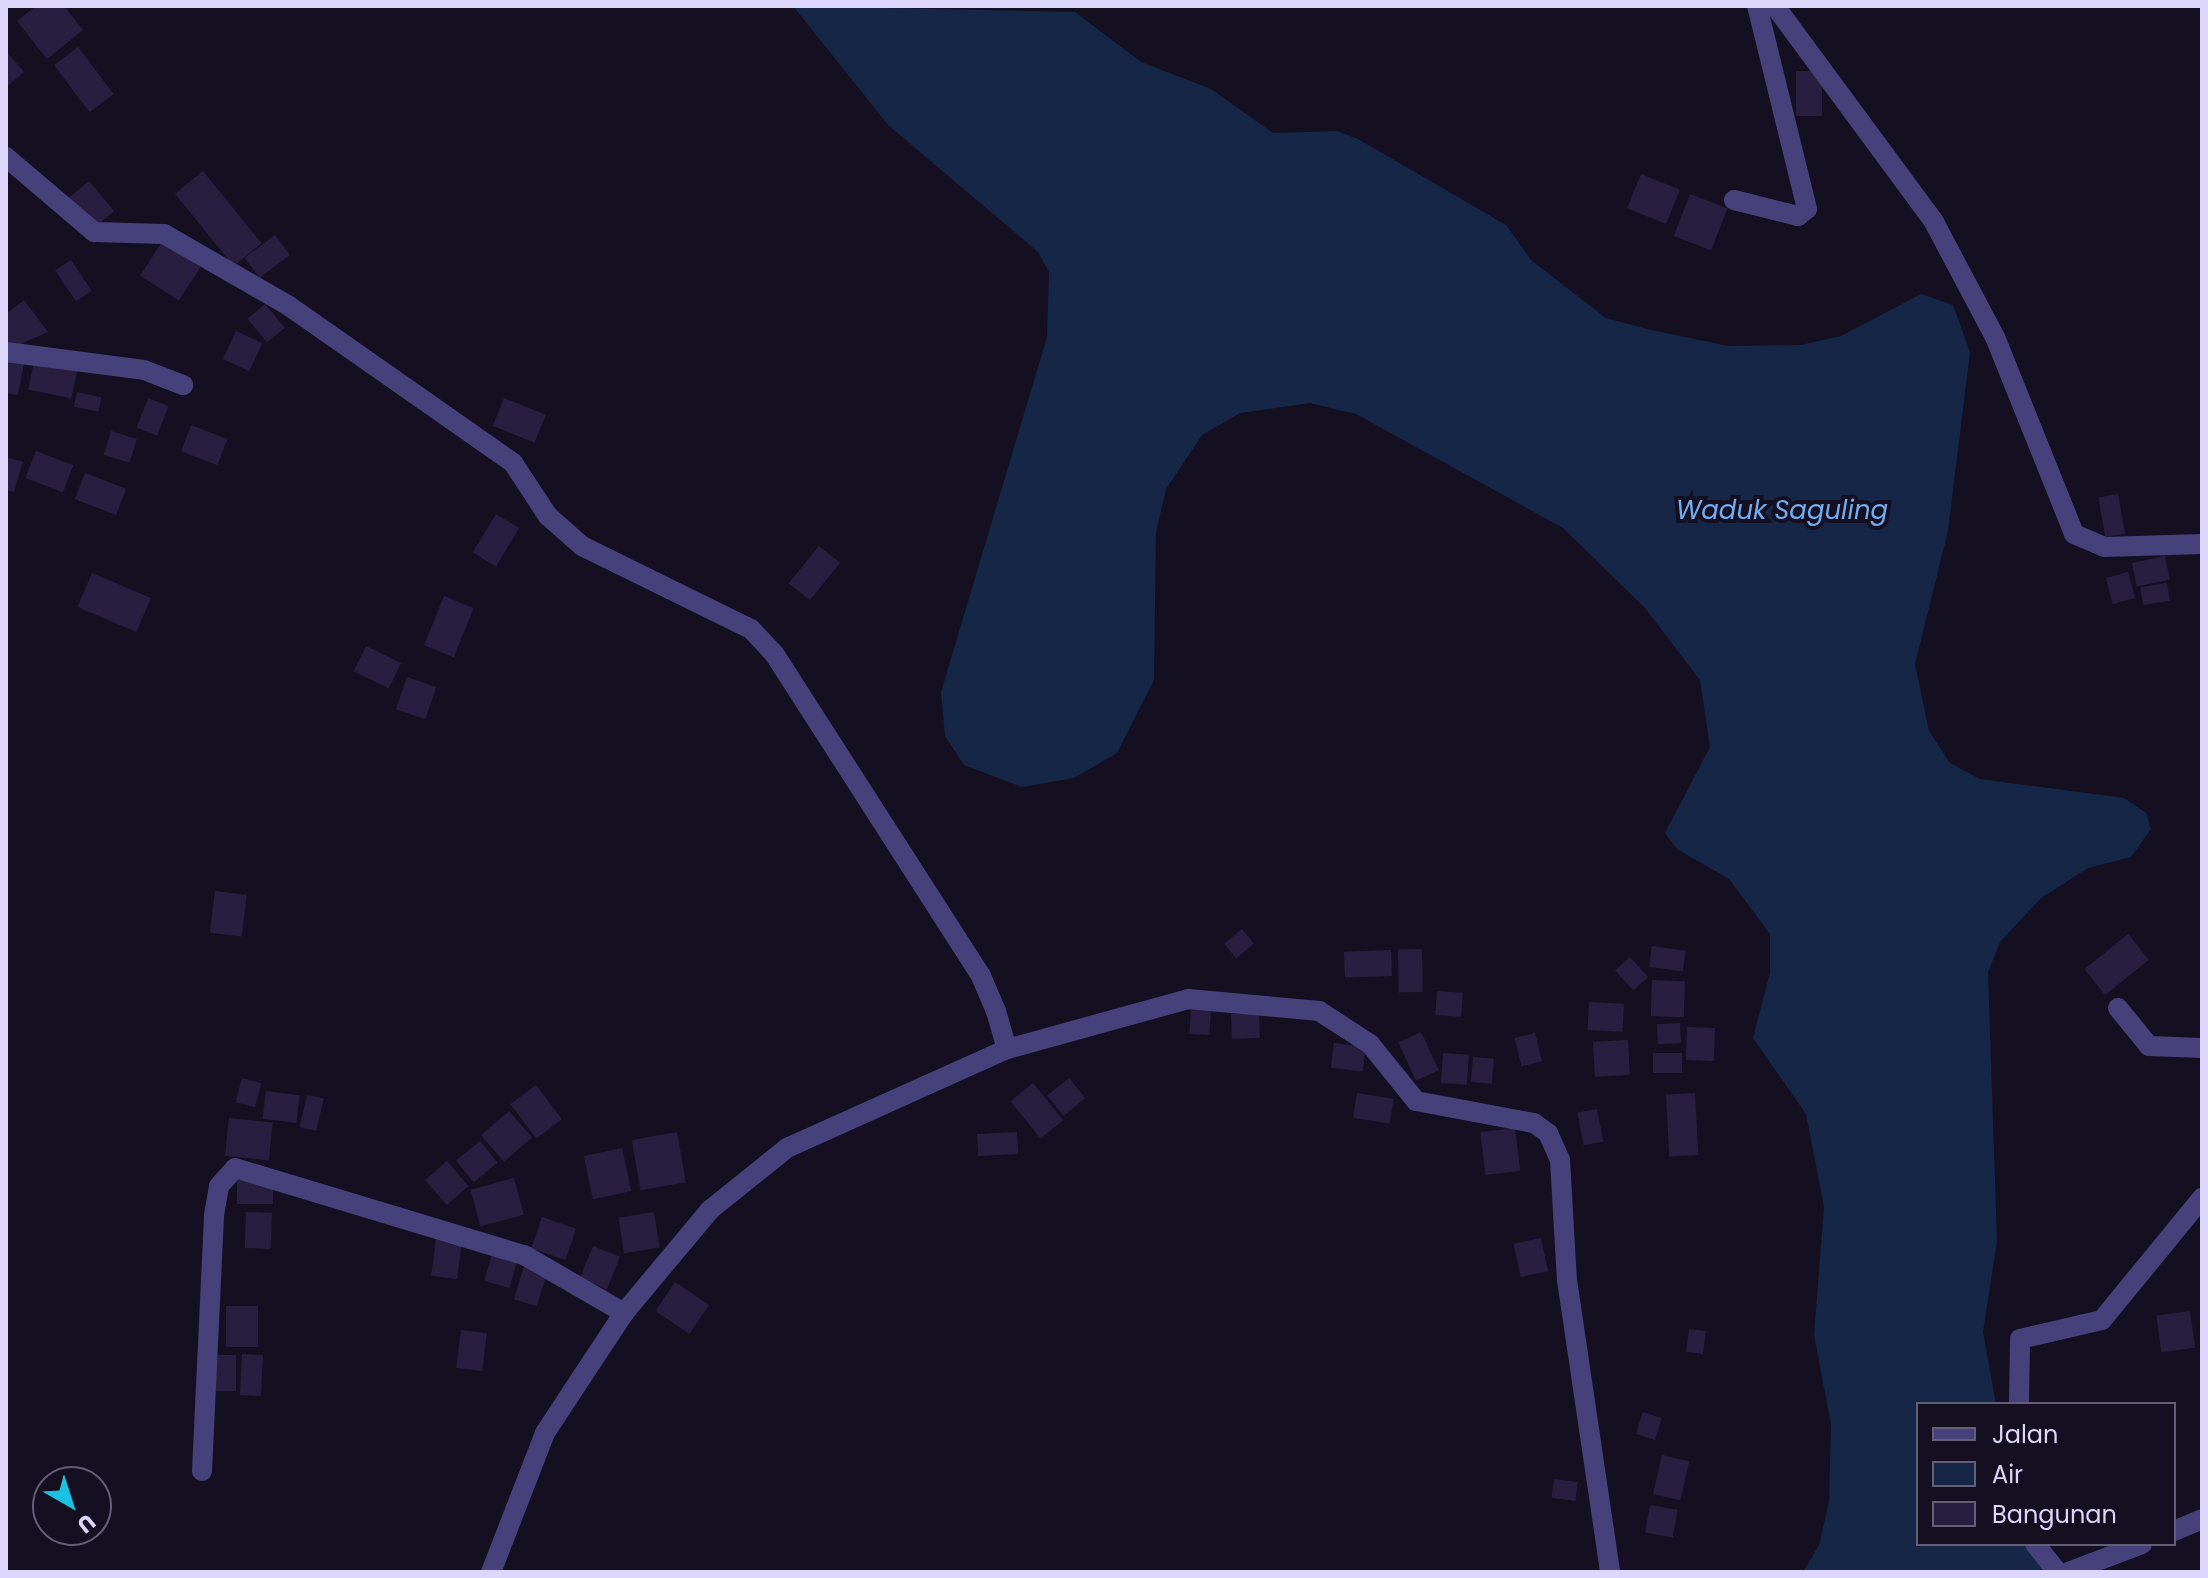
<!DOCTYPE html>
<style>
body{margin:0}
#map{position:relative;width:2208px;height:1578px;overflow:hidden;background:#141022;font-family:Poppins,sans-serif}
div>[style]{position:absolute}
[style*='--x']{left:calc(var(--x)*1px);top:calc(var(--y)*1px);width:calc(var(--w)*1px);rotate:calc(var(--a)*1deg)}
.water>*{inset:0;background:#152647}
.building>*{inset:0;background:#281f40;transform-origin:0 0}
.minor>*{height:20px;margin:-10px;padding:0 10px;transform-origin:10px;border-radius:10px;background:#47417b}
span{translate:-50% -50%;white-space:nowrap;text-align:center;line-height:1.15;-webkit-text-stroke:8px #141022;paint-order:stroke}
.water-label{font-size:26px;color:#70acee;font-style:italic}
.frame{position:absolute;inset:0;border:8px solid #dcd6fa;pointer-events:none}
.legend{position:absolute;left:1916px;top:1402px;width:260px;height:144px;box-sizing:border-box;background:#141022;border:2px solid #645f78;margin:0;padding:10px 14px;list-style:none;font-size:24px;color:#dcd6fa}
.legend li{display:flex;align-items:center;gap:16px;height:40px}
.legend b{width:40px;border:2px solid #645f78}
.north{position:absolute;left:32px;top:1466px;width:80px;height:80px;box-sizing:border-box;background:#141022;border:2px solid #645f78;border-radius:50%;rotate:141deg;font-size:22px;font-weight:700;line-height:32px;text-align:center;color:#dcd6fa}
.north::after{content:'';display:block;margin:auto;width:28px;height:36px;background:#1ac2e2;clip-path:polygon(50% 0,100% 100%,50% 72%,0 100%)}
</style>
<div id="map">
<div class="water">
<i style="clip-path:polygon(793px 6px,1075px 12px,1141px 62px,1211px 89px,1273px 133px,1337px 131px,1358px 139px,1506px 225px,1532px 261px,1606px 318px,1647px 329px,1728px 346px,1801px 345px,1841px 336px,1921px 294px,1953px 305px,1970px 352px,1948px 531px,1915px 664px,1929px 731px,1950px 763px,1980px 779px,2124px 798px,2146px 813px,2151px 829px,2131px 857px,2088px 868px,2041px 898px,2000px 942px,1988px 972px,1997px 1241px,1983px 1332px,1996px 1404px,1918px 1404px,1918px 1544px,2027px 1544px,2052px 1572px,1803px 1572px,1819px 1545px,1829px 1502px,1831px 1424px,1814px 1335px,1824px 1207px,1806px 1114px,1753px 1038px,1770px 973px,1770px 934px,1729px 879px,1677px 849px,1665px 833px,1710px 747px,1700px 680px,1645px 608px,1563px 528px,1356px 414px,1310px 403px,1240px 413px,1202px 435px,1166px 489px,1156px 532px,1154px 680px,1117px 753px,1074px 778px,1022px 787px,964px 765px,945px 736px,941px 692px,1047px 337px,1049px 272px,1038px 252px,888px 125px)"></i>
</div>
<div class="building">
<i style="clip-path:polygon(36px 6px,64px 6px,83px 30px,47px 59px,17px 21px)"></i>
<i style="left:78px;top:47px;width:59px;height:30px;rotate:53deg"></i>
<i style="clip-path:polygon(6px 51px,24px 72px,6px 87px)"></i>
<i style="left:1796px;top:71px;width:26px;height:45px"></i>
<i style="left:203px;top:171px;width:93px;height:36px;rotate:51deg"></i>
<i style="left:1641px;top:174px;width:42px;height:37px;rotate:22deg"></i>
<i style="left:89px;top:181px;width:39px;height:26px;rotate:50deg"></i>
<i style="left:1690px;top:194px;width:40px;height:45px;rotate:21deg"></i>
<i style="left:275px;top:235px;width:25px;height:38px;rotate:53deg"></i>
<i style="left:162px;top:242px;width:46px;height:40px;rotate:33deg"></i>
<i style="left:71px;top:260px;width:37px;height:19px;rotate:56deg"></i>
<i style="clip-path:polygon(24px 300px,48px 332px,6px 350px,6px 314px)"></i>
<i style="left:265px;top:304px;width:31px;height:23px;rotate:50deg"></i>
<i style="left:236px;top:331px;width:29px;height:31px;rotate:25deg"></i>
<i style="clip-path:polygon(6px 361px,24px 364px,18px 395px,6px 393px)"></i>
<i style="left:34px;top:362px;width:44px;height:28px;rotate:12deg"></i>
<i style="left:77px;top:392px;width:25px;height:15px;rotate:12deg"></i>
<i style="left:148px;top:398px;width:22px;height:32px;rotate:21deg"></i>
<i style="left:504px;top:398px;width:45px;height:30px;rotate:22deg"></i>
<i style="left:191px;top:425px;width:39px;height:28px;rotate:21deg"></i>
<i style="left:111px;top:431px;width:27px;height:25px;rotate:17deg"></i>
<i style="left:36px;top:451px;width:40px;height:29px;rotate:21deg"></i>
<i style="clip-path:polygon(6px 457px,23px 462px,14px 492px,6px 490px)"></i>
<i style="left:85px;top:473px;width:44px;height:28px;rotate:21deg"></i>
<i style="left:2118px;top:494px;width:40px;height:20px;rotate:80deg"></i>
<i style="left:496px;top:514px;width:27px;height:45px;rotate:31deg"></i>
<i style="left:819px;top:546px;width:27px;height:48px;rotate:39deg"></i>
<i style="left:2165px;top:556px;width:24px;height:34px;rotate:78deg"></i>
<i style="left:2128px;top:572px;width:27px;height:23px;rotate:75deg"></i>
<i style="left:92px;top:573px;width:64px;height:37px;rotate:23deg"></i>
<i style="left:2167px;top:583px;width:18px;height:27px;rotate:81deg"></i>
<i style="left:444px;top:596px;width:32px;height:53px;rotate:22deg"></i>
<i style="left:366px;top:646px;width:39px;height:28px;rotate:26deg"></i>
<i style="left:407px;top:677px;width:31px;height:34px;rotate:19deg"></i>
<i style="left:215px;top:891px;width:32px;height:42px;rotate:7deg"></i>
<i style="left:1242px;top:929px;width:19px;height:23px;rotate:51deg"></i>
<i style="left:2128px;top:934px;width:33px;height:56px;rotate:51deg"></i>
<i style="left:1652px;top:946px;width:34px;height:21px;rotate:8deg"></i>
<i style="left:1422px;top:949px;width:43px;height:24px;rotate:89deg"></i>
<i style="left:1391px;top:950px;width:26px;height:47px;rotate:88deg"></i>
<i style="left:1630px;top:957px;width:27px;height:20px;rotate:48deg"></i>
<i style="left:1652px;top:980px;width:33px;height:36px;rotate:2deg"></i>
<i style="left:1437px;top:991px;width:26px;height:24px;rotate:4deg"></i>
<i style="left:1589px;top:1002px;width:35px;height:28px;rotate:3deg"></i>
<i style="left:1191px;top:1005px;width:20px;height:29px;rotate:3deg"></i>
<i style="left:1259px;top:1013px;width:25px;height:28px;rotate:88deg"></i>
<i style="left:1680px;top:1023px;width:20px;height:23px;rotate:87deg"></i>
<i style="left:1687px;top:1027px;width:28px;height:33px;rotate:2deg"></i>
<i style="left:1421px;top:1032px;width:42px;height:25px;rotate:65deg"></i>
<i style="left:1535px;top:1033px;width:29px;height:21px;rotate:76deg"></i>
<i style="left:1628px;top:1040px;width:35px;height:35px;rotate:87deg"></i>
<i style="left:1334px;top:1043px;width:32px;height:25px;rotate:7deg"></i>
<i style="left:1443px;top:1053px;width:26px;height:30px;rotate:4deg"></i>
<i style="left:1653px;top:1053px;width:29px;height:20px"></i>
<i style="left:1473px;top:1057px;width:21px;height:25px;rotate:5deg"></i>
<i style="left:242px;top:1078px;width:20px;height:25px;rotate:15deg"></i>
<i style="left:1069px;top:1078px;width:26px;height:28px;rotate:51deg"></i>
<i style="left:1033px;top:1083px;width:48px;height:29px;rotate:51deg"></i>
<i style="left:536px;top:1085px;width:43px;height:32px;rotate:53deg"></i>
<i style="left:266px;top:1091px;width:34px;height:28px;rotate:7deg"></i>
<i style="left:1357px;top:1093px;width:37px;height:25px;rotate:9deg"></i>
<i style="left:1695px;top:1093px;width:62px;height:29px;rotate:87deg"></i>
<i style="left:307px;top:1095px;width:17px;height:33px;rotate:13deg"></i>
<i style="left:1597px;top:1109px;width:33px;height:20px;rotate:79deg"></i>
<i style="left:509px;top:1111px;width:35px;height:37px;rotate:49deg"></i>
<i style="left:229px;top:1118px;width:44px;height:38px;rotate:6deg"></i>
<i style="left:1515px;top:1128px;width:43px;height:35px;rotate:83deg"></i>
<i style="left:677px;top:1132px;width:51px;height:46px;rotate:80deg"></i>
<i style="left:1017px;top:1132px;width:22px;height:40px;rotate:87deg"></i>
<i style="left:480px;top:1141px;width:28px;height:31px;rotate:51deg"></i>
<i style="left:622px;top:1148px;width:44px;height:39px;rotate:78deg"></i>
<i style="left:447px;top:1161px;width:33px;height:29px;rotate:49deg"></i>
<i style="left:514px;top:1178px;width:38px;height:45px;rotate:75deg"></i>
<i style="left:273px;top:1180px;width:24px;height:36px;rotate:90deg"></i>
<i style="left:246px;top:1212px;width:26px;height:36px;rotate:2deg"></i>
<i style="left:654px;top:1212px;width:36px;height:36px;rotate:81deg"></i>
<i style="left:542px;top:1217px;width:36px;height:33px;rotate:19deg"></i>
<i style="left:436px;top:1238px;width:26px;height:38px;rotate:7deg"></i>
<i style="left:1541px;top:1238px;width:34px;height:28px;rotate:78deg"></i>
<i style="left:593px;top:1246px;width:29px;height:35px;rotate:22deg"></i>
<i style="left:493px;top:1251px;width:26px;height:31px;rotate:16deg"></i>
<i style="left:525px;top:1263px;width:24px;height:38px;rotate:17deg"></i>
<i style="left:675px;top:1282px;width:41px;height:35px;rotate:34deg"></i>
<i style="left:226px;top:1306px;width:32px;height:41px"></i>
<i style="left:2190px;top:1311px;width:37px;height:34px;rotate:82deg"></i>
<i style="left:1689px;top:1329px;width:17px;height:23px;rotate:7deg"></i>
<i style="left:461px;top:1330px;width:26px;height:38px;rotate:7deg"></i>
<i style="left:242px;top:1354px;width:21px;height:41px;rotate:3deg"></i>
<i style="left:211px;top:1355px;width:25px;height:36px"></i>
<i style="left:1643px;top:1412px;width:20px;height:23px;rotate:18deg"></i>
<i style="left:1662px;top:1455px;width:28px;height:40px;rotate:13deg"></i>
<i style="left:1554px;top:1479px;width:24px;height:19px;rotate:7deg"></i>
<i style="left:1650px;top:1505px;width:28px;height:28px;rotate:10deg"></i>
</div>
<div class="minor">
<i style="--x:1775;--y:6;--w:268;--a:53.6"></i>
<i style="--x:1934;--y:222;--w:130;--a:62.1"></i>
<i style="--x:1995;--y:337;--w:212;--a:68.1"></i>
<i style="--x:2074;--y:534;--w:33;--a:23"></i>
<i style="--x:2104;--y:547;--w:98;--a:-1.8"></i>
<i style="--x:6;--y:157;--w:116;--a:40.4"></i>
<i style="--x:94;--y:232;--w:70;--a:1.6"></i>
<i style="--x:164;--y:234;--w:144;--a:29.9"></i>
<i style="--x:289;--y:306;--w:274;--a:35"></i>
<i style="--x:513;--y:463;--w:64;--a:56.6"></i>
<i style="--x:548;--y:516;--w:45;--a:41.4"></i>
<i style="--x:582;--y:546;--w:188;--a:26.2"></i>
<i style="--x:751;--y:629;--w:35;--a:47"></i>
<i style="--x:775;--y:655;--w:381;--a:57.3"></i>
<i style="--x:981;--y:976;--w:38;--a:67"></i>
<i style="--x:996;--y:1011;--w:40;--a:74"></i>
<i style="--x:1007;--y:1049;--w:241;--a:155.8"></i>
<i style="--x:787;--y:1148;--w:99;--a:141.2"></i>
<i style="--x:710;--y:1210;--w:134;--a:129.9"></i>
<i style="--x:624;--y:1313;--w:144;--a:123.4"></i>
<i style="--x:545;--y:1433;--w:149;--a:111.2"></i>
<i style="--x:1734;--y:200;--w:66;--a:14"></i>
<i style="--x:1798;--y:216;--w:11;--a:-38"></i>
<i style="--x:1807;--y:209;--w:209;--a:-103.8"></i>
<i style="--x:6;--y:352;--w:139;--a:7.4"></i>
<i style="--x:144;--y:370;--w:42;--a:21"></i>
<i style="--x:2118;--y:1008;--w:49;--a:50.8"></i>
<i style="--x:2149;--y:1046;--w:53;--a:2.2"></i>
<i style="--x:1007;--y:1049;--w:188;--a:-15.4"></i>
<i style="--x:1188;--y:999;--w:132;--a:5.2"></i>
<i style="--x:1319;--y:1011;--w:61;--a:32.9"></i>
<i style="--x:1370;--y:1044;--w:73;--a:51.1"></i>
<i style="--x:1416;--y:1101;--w:120;--a:10.6"></i>
<i style="--x:1534;--y:1123;--w:17;--a:36"></i>
<i style="--x:1548;--y:1133;--w:30;--a:66"></i>
<i style="--x:1560;--y:1160;--w:120;--a:86.7"></i>
<i style="--x:1567;--y:1280;--w:295;--a:81.6"></i>
<i style="--x:2019;--y:1404;--w:65;--a:-89.1"></i>
<i style="--x:2020;--y:1339;--w:84;--a:-13"></i>
<i style="--x:2102;--y:1320;--w:158;--a:-50.7"></i>
<i style="--x:202;--y:1471;--w:256;--a:-87.3"></i>
<i style="--x:214;--y:1215;--w:29;--a:-80"></i>
<i style="--x:219;--y:1186;--w:24;--a:-48"></i>
<i style="--x:235;--y:1168;--w:302;--a:16.8"></i>
<i style="--x:524;--y:1255;--w:116;--a:30.1"></i>
<i style="--x:2174;--y:1531;--w:30;--a:-23"></i>
<i style="--x:2035;--y:1544;--w:36;--a:51"></i>
<i style="--x:2068;--y:1572;--w:79;--a:-20.7"></i>
</div>
<div class="water-label">
<span style="left:1782px;top:511px">Waduk Saguling</span>
</div>
<div class="frame"></div>
<ul class="legend">
<li><b style="height:10px;background:#47417b"></b>Jalan</li>
<li><b style="height:22px;background:#152647"></b>Air</li>
<li><b style="height:22px;background:#281f40"></b>Bangunan</li>
</ul>
<div class="north">U</div>
</div>
